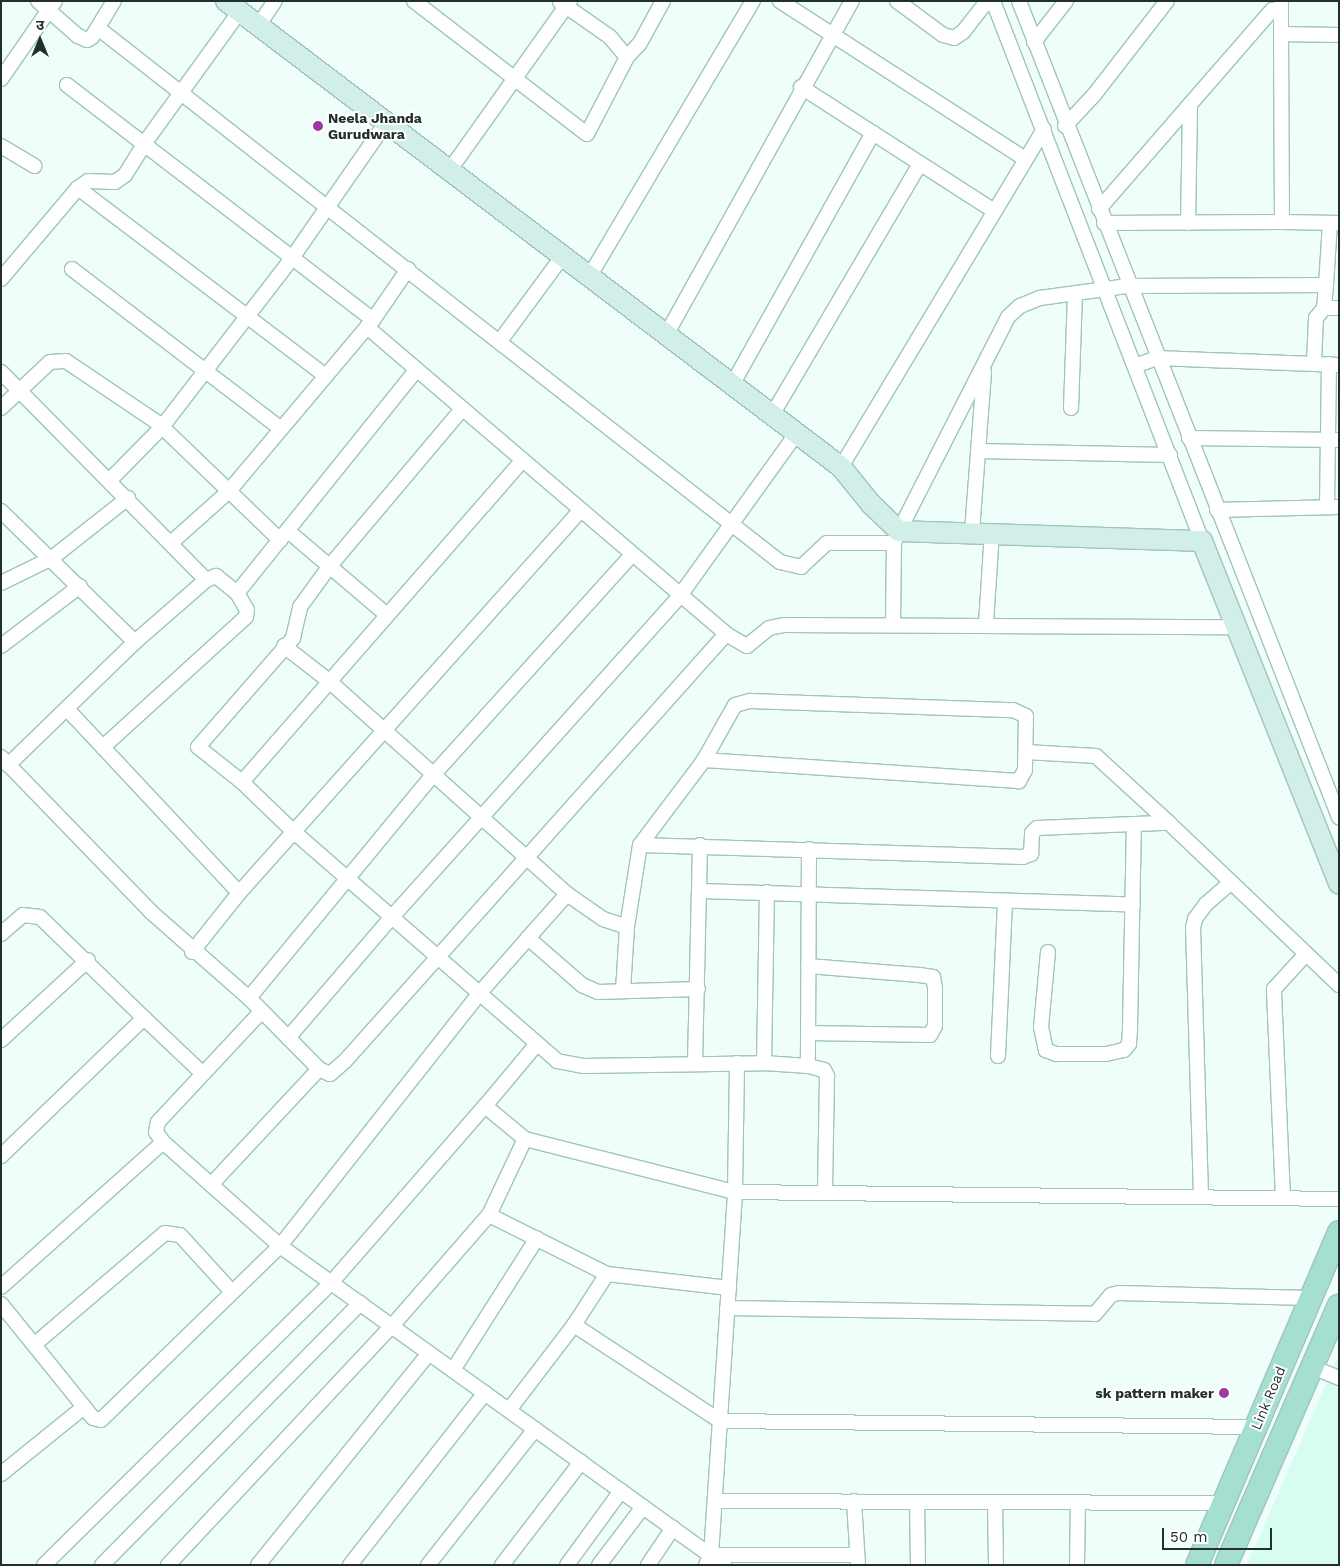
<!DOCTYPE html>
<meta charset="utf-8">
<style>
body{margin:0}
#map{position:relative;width:1340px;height:1566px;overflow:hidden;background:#effefa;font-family:"Work Sans","Noto Sans Devanagari",sans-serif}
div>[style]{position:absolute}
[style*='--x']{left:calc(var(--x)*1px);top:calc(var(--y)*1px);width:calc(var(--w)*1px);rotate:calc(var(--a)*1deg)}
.built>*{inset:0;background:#d7fdf2}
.roads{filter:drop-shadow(1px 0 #a0c5ba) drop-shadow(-1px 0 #a0c5ba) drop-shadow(0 1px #a0c5ba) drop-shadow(0 -1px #a0c5ba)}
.street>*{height:14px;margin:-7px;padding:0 7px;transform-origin:7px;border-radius:7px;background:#fff}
.secondary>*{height:20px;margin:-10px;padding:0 10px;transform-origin:10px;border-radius:10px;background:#d1efe8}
.primary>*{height:22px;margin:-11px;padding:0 11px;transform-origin:11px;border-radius:11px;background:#a4dfd1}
.dots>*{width:14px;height:14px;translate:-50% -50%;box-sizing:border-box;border:2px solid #fff;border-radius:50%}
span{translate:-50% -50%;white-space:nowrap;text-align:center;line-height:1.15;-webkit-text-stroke:4px #fff;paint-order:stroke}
.poi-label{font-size:14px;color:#21302c;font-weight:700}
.left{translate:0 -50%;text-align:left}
.right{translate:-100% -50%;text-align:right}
.street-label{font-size:14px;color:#21302c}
.frame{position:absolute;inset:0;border:2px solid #21302c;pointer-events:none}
.north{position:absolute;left:15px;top:15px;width:50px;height:50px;-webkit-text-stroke:4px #fff;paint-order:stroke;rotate:0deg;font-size:14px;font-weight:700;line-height:20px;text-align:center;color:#21302c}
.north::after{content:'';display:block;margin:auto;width:18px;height:22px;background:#21302c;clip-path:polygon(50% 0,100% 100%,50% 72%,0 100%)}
.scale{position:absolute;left:1162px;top:1528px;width:110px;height:22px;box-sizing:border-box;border:2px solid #21302c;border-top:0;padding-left:6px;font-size:15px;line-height:18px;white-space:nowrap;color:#21302c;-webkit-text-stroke:4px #fff;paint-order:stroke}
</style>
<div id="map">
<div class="built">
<i style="clip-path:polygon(1339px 1354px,1339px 1565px,1247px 1565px)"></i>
</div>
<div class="roads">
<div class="street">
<i style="--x:38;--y:1;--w:53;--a:41.2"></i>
<i style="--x:78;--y:36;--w:10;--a:24"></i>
<i style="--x:87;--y:40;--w:6;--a:-31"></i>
<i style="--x:92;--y:37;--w:42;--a:-58.6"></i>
<i style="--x:414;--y:1;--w:218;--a:37.6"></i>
<i style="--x:587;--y:134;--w:87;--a:-62.5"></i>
<i style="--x:627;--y:57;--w:19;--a:-47"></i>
<i style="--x:640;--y:43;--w:48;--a:-61.3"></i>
<i style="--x:780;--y:1;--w:292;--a:32.8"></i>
<i style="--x:897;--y:1;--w:57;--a:36.5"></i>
<i style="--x:943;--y:35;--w:11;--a:15"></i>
<i style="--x:954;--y:38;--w:11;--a:-34"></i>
<i style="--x:963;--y:32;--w:39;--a:-52"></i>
<i style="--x:993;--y:1;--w:579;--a:68.84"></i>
<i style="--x:1019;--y:1;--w:877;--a:68.59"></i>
<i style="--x:1281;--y:1;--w:33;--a:90"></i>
<i style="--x:1281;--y:34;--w:58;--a:1"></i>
<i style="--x:560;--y:2;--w:61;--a:35"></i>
<i style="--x:610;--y:37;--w:26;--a:50"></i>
<i style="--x:258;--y:26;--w:30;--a:-56"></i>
<i style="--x:98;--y:28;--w:866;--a:38.06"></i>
<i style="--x:780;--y:562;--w:22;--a:13"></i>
<i style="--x:801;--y:567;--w:35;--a:-43"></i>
<i style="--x:827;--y:543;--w:67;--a:0"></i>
<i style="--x:1281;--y:34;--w:188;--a:89.7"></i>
<i style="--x:1282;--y:222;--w:57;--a:1"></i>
<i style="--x:1034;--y:42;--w:52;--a:-52"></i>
<i style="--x:1;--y:79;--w:95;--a:-55.3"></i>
<i style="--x:67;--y:85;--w:386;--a:37.5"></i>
<i style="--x:373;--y:320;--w:9;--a:131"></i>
<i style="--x:801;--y:87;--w:229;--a:32.7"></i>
<i style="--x:1065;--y:126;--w:42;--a:-46.9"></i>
<i style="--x:1094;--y:95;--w:119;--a:-52.2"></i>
<i style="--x:1;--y:146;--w:39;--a:31"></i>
<i style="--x:449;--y:171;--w:209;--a:-54.6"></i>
<i style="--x:78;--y:188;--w:311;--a:37.2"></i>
<i style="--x:1099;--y:209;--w:264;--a:-49"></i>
<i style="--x:1104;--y:223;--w:178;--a:-0.3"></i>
<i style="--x:1188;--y:223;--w:119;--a:-89"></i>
<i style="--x:72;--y:269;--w:263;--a:37.4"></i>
<i style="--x:589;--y:277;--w:321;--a:-59.3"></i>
<i style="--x:1;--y:279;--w:119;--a:-49.8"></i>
<i style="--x:78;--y:188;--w:12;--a:-35"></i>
<i style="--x:88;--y:181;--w:27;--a:2"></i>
<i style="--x:115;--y:182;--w:12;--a:-35"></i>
<i style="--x:125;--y:175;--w:36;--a:-58"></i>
<i style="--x:144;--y:144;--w:164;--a:-54.2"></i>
<i style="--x:1326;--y:285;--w:62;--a:-86.3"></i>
<i style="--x:373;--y:320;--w:62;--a:-55.5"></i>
<i style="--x:666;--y:335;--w:382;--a:-60.9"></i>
<i style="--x:500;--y:341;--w:104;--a:-53.6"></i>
<i style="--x:1314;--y:363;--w:45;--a:-87.5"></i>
<i style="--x:1316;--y:318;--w:13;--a:-51"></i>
<i style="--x:1137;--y:365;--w:21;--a:-19"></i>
<i style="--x:1157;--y:358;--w:182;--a:2.2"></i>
<i style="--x:1;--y:372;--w:292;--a:45.4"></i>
<i style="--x:206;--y:580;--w:94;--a:138.9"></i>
<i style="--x:135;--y:642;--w:177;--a:135.9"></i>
<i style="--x:732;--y:385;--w:289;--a:-60.8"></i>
<i style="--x:1;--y:408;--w:67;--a:-43.2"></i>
<i style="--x:50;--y:362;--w:16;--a:-4"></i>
<i style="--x:66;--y:361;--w:111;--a:34"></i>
<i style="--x:158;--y:423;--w:98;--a:43.8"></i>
<i style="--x:229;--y:491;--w:214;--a:-49.9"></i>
<i style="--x:367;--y:327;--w:472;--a:40.5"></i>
<i style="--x:726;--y:634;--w:572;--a:131.74"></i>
<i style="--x:345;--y:1061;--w:20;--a:139"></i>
<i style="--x:330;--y:1074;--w:12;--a:-156"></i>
<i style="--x:319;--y:1069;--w:158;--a:133"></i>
<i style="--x:1071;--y:408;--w:115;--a:-88"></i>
<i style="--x:772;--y:415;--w:291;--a:-59.5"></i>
<i style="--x:1189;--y:438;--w:150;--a:0.8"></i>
<i style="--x:979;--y:451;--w:191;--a:1.2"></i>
<i style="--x:522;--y:461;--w:426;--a:131.1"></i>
<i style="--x:242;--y:782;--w:72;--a:43.9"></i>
<i style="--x:294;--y:832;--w:349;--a:41"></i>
<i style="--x:557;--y:1061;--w:26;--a:11"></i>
<i style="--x:583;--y:1066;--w:181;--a:-0.9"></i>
<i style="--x:764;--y:1063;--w:44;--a:3.9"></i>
<i style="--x:841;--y:467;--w:394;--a:-59"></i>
<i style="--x:110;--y:480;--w:74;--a:-45.5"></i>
<i style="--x:162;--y:427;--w:213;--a:-52.4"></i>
<i style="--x:292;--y:258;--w:165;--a:-55.2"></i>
<i style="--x:1327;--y:507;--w:143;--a:-89.2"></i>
<i style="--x:1217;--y:510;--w:122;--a:-1.4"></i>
<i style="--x:1;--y:511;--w:187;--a:44.4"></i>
<i style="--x:288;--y:531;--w:130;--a:40.3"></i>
<i style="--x:972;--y:532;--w:161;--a:-85.7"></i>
<i style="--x:172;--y:542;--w:76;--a:-41.8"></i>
<i style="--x:229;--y:491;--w:71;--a:43.9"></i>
<i style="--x:206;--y:580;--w:11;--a:-22"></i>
<i style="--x:216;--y:576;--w:27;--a:39"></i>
<i style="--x:237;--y:593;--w:286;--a:-51.2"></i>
<i style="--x:1;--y:583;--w:57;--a:-26.1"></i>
<i style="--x:52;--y:558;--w:97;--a:-38.3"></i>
<i style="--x:893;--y:624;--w:81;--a:-89.3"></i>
<i style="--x:894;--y:543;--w:13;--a:-67"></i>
<i style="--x:899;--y:531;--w:240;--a:-63"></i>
<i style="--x:1008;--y:317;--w:16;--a:-43"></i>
<i style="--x:1020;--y:306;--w:22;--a:-22"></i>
<i style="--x:1040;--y:298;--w:89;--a:-7.8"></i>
<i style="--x:1128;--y:286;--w:198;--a:-0.3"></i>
<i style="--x:1326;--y:285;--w:23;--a:95"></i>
<i style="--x:1324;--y:308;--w:15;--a:0"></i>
<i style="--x:986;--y:624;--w:92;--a:-86.3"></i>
<i style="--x:726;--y:634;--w:24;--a:30"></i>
<i style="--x:747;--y:646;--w:28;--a:-39"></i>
<i style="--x:769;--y:628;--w:16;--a:-11"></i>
<i style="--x:785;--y:625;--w:452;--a:0.3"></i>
<i style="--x:1;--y:646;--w:99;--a:-37.2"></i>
<i style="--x:284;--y:646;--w:57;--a:37.9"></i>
<i style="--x:329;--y:681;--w:319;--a:41.8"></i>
<i style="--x:567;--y:894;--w:44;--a:34.8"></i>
<i style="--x:603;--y:919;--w:25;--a:18"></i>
<i style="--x:627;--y:927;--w:64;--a:93.6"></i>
<i style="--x:68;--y:710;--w:250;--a:46.9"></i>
<i style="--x:103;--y:747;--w:193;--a:-42.3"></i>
<i style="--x:246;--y:617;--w:7;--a:-82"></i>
<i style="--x:247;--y:610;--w:20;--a:-120"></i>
<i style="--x:1026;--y:752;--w:70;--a:3.3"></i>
<i style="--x:1096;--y:756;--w:99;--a:42.5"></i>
<i style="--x:1;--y:757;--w:216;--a:45.9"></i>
<i style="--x:151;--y:912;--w:130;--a:41.3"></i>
<i style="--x:249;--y:998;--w:100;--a:45.4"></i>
<i style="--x:242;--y:782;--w:56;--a:-141.5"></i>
<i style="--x:198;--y:747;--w:145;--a:-48.9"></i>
<i style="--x:293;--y:638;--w:32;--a:-77"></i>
<i style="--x:300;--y:607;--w:49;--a:-54.1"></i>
<i style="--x:329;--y:567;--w:207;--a:-49.9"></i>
<i style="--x:640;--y:845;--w:383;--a:1.8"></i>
<i style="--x:1023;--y:857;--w:9;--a:-21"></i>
<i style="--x:1031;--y:854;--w:21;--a:-87"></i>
<i style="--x:1032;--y:833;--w:7;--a:-45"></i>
<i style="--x:1037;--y:828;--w:97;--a:-2.4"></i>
<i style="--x:809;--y:849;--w:217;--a:90.3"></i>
<i style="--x:808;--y:1066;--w:16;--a:14"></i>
<i style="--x:824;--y:1070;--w:7;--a:63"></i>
<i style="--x:827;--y:1076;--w:117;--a:91"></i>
<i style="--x:699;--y:891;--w:46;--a:-88.8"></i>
<i style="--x:627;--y:927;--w:83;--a:-81"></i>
<i style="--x:640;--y:845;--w:106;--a:-53"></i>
<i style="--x:704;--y:760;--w:63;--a:-60.6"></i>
<i style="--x:735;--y:705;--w:16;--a:-15"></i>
<i style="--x:750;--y:701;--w:263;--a:2"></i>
<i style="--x:1013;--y:710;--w:14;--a:25"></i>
<i style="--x:1026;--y:716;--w:54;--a:91.1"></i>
<i style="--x:1025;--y:770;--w:13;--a:119"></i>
<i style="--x:1019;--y:781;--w:316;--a:-176.2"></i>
<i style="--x:1;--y:934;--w:29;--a:-41"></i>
<i style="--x:23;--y:915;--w:17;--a:7"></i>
<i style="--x:40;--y:917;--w:145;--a:44.2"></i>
<i style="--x:144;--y:1018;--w:199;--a:136"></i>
<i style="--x:528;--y:938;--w:59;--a:-48.4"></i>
<i style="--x:192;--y:952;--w:75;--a:-51.5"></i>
<i style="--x:239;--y:893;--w:512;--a:-48.25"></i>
<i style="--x:1048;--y:952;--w:75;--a:95.3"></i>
<i style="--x:1041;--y:1027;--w:24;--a:78"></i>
<i style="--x:1046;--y:1050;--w:11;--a:22"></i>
<i style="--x:1056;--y:1054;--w:50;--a:0"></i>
<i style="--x:1106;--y:1054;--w:18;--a:-13"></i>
<i style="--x:1124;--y:1050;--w:8;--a:-50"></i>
<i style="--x:1129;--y:1044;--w:16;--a:-86"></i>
<i style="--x:1130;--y:1028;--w:204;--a:-88.9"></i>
<i style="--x:1134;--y:824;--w:35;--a:-2"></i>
<i style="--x:1169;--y:823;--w:235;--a:43.6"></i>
<i style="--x:249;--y:998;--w:289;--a:-50.5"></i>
<i style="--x:433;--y:775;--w:295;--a:-47.9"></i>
<i style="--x:144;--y:1018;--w:81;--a:43.5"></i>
<i style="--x:808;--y:1033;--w:122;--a:0.9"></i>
<i style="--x:930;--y:1035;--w:10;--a:-61"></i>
<i style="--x:935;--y:1026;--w:38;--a:-90"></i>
<i style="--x:935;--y:988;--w:11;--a:-100"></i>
<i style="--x:933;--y:977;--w:14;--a:-172"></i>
<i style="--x:919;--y:975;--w:111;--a:-175.4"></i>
<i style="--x:288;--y:1038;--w:158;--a:-49.4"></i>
<i style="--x:391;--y:918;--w:431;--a:-48.1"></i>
<i style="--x:679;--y:597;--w:202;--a:-54.3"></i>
<i style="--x:1;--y:1040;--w:118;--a:-42.6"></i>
<i style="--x:998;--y:1056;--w:155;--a:-87.4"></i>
<i style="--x:764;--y:1063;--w:171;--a:-89"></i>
<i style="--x:695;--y:1064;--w:173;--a:-88.7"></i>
<i style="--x:699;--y:891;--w:434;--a:1.8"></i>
<i style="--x:485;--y:1106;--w:80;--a:-50.1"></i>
<i style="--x:163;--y:1142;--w:12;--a:-125"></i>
<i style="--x:156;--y:1132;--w:10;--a:-79"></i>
<i style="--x:158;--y:1122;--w:152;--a:-46.9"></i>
<i style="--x:1201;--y:1196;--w:268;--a:-91.7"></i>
<i style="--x:1193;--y:928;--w:9;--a:-77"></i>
<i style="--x:1195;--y:919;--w:19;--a:-54"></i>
<i style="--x:1206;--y:904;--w:33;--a:-41"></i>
<i style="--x:1283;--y:1198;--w:209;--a:-92.5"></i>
<i style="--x:1274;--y:989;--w:47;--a:-47.6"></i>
<i style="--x:489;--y:1215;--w:132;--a:26.6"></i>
<i style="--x:607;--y:1274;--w:123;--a:6.5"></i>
<i style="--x:1;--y:1287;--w:217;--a:-41.8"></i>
<i style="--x:163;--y:1142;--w:157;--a:41.6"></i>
<i style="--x:280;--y:1246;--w:547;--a:35.7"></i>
<i style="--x:1;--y:1304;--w:146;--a:51.1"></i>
<i style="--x:93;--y:1418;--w:8;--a:14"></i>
<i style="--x:101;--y:1420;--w:250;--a:-44.2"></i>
<i style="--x:280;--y:1246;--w:320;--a:-51.7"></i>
<i style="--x:478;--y:995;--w:76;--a:-48.7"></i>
<i style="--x:528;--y:938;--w:72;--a:41"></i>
<i style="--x:582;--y:985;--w:17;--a:24"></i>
<i style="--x:598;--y:992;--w:100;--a:-1.7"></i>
<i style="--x:727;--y:1308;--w:368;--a:0.9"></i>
<i style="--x:1095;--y:1314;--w:25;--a:-50"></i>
<i style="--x:1111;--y:1295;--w:8;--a:-14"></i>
<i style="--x:1119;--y:1293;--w:191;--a:1.5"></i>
<i style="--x:574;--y:1325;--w:175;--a:33.3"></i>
<i style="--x:720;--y:1421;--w:536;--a:0.64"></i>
<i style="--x:35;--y:1344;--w:171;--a:-40.5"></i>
<i style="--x:165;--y:1233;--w:15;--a:8"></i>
<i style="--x:180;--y:1235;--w:77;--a:47.6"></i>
<i style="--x:1312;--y:1367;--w:29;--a:22"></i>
<i style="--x:453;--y:1370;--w:156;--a:-57.5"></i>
<i style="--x:509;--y:1410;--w:107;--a:-52.6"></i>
<i style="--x:574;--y:1325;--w:61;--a:-57.1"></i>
<i style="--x:1;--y:1474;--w:107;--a:-38.9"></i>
<i style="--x:715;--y:1501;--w:508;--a:0.23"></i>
<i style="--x:854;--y:1501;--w:64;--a:86.4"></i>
<i style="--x:917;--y:1502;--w:63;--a:89.1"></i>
<i style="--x:995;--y:1502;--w:63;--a:89.1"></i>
<i style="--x:711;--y:1555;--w:146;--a:0"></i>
<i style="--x:44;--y:1565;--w:402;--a:-44.5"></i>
<i style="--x:331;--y:1283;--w:235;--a:-49"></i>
<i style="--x:485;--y:1106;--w:52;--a:39.5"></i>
<i style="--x:525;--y:1139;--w:217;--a:14.2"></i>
<i style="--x:735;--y:1192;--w:604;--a:0.66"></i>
<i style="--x:102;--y:1565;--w:368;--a:-45.4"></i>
<i style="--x:168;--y:1565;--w:328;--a:-46.9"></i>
<i style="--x:392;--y:1326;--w:147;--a:-48.9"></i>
<i style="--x:489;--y:1215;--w:84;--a:-64.7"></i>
<i style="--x:258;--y:1565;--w:272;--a:-51.1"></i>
<i style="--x:350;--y:1565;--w:219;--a:-51.9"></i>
<i style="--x:428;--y:1565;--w:173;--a:-51.8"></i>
<i style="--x:502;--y:1565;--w:130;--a:-52.5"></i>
<i style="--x:567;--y:1565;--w:92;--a:-53.9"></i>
<i style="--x:599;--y:1565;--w:73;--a:-52.8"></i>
<i style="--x:648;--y:1565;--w:45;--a:-56"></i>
<i style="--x:706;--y:1565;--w:11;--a:-63"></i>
<i style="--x:711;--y:1555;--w:364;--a:-86.2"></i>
<i style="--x:735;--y:1192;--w:129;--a:-89.1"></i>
<i style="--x:1077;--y:1565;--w:63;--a:-89.1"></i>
</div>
<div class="secondary">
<i style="--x:226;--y:1;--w:772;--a:37.15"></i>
<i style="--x:841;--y:467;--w:48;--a:51"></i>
<i style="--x:871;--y:504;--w:39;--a:44"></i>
<i style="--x:899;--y:531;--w:303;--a:1.9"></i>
<i style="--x:1202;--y:541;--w:369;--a:68.2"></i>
</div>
<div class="primary">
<i style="--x:1197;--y:1565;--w:362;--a:-66.9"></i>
<i style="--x:1226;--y:1565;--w:283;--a:-66.5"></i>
</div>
</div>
<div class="dots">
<i style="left:318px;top:126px;background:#9d3aa1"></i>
<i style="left:1224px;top:1393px;background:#9d3aa1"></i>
</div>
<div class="poi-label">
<span class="left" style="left:328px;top:126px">Neela Jhanda<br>Gurudwara</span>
<span class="right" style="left:1214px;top:1393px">sk pattern maker</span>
</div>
<div class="street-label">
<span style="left:1268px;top:1398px;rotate:-67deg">Link Road</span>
</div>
<div class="frame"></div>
<div class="north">उ</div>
<div class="scale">50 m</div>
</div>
